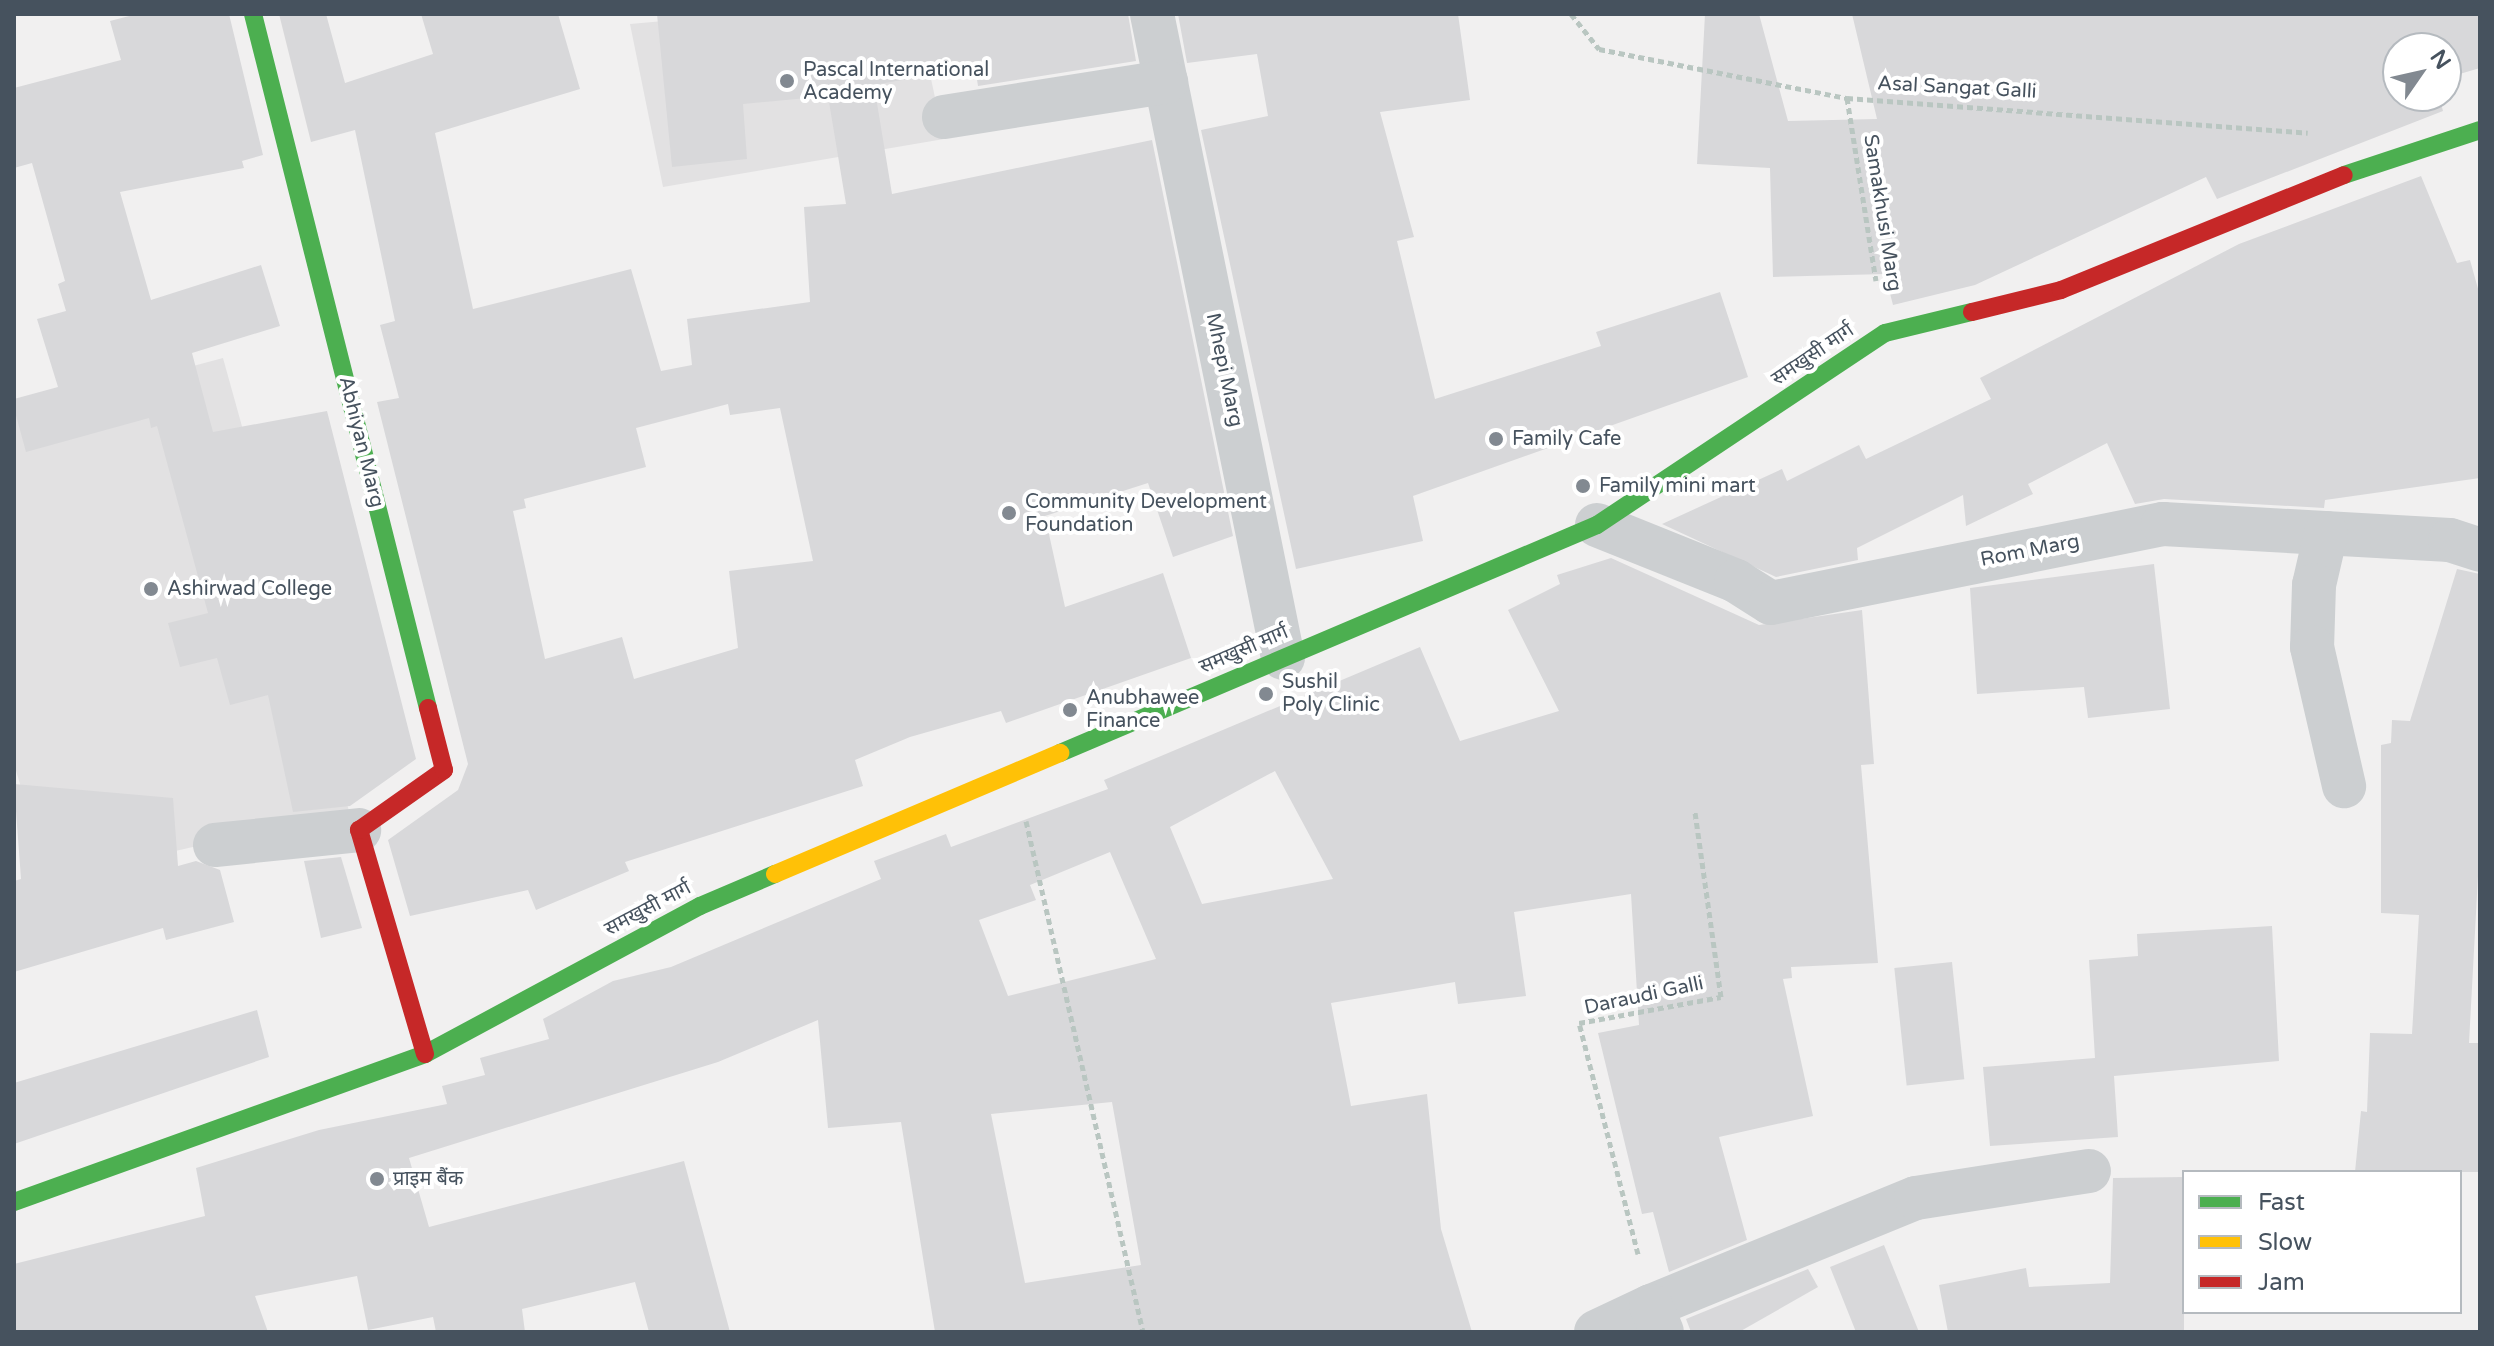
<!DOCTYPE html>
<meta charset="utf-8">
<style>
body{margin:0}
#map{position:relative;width:2494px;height:1346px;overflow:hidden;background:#f1f0f0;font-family:"Varela Round","Noto Sans Devanagari",sans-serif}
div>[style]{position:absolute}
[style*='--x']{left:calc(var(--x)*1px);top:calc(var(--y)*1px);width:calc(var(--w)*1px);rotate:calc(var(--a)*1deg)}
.education>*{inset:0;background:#e2e1e2}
.building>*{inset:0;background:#d8d8da;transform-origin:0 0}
.path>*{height:5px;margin-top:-2.5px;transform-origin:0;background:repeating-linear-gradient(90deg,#b9c6c1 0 6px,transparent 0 10px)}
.street>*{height:44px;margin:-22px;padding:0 22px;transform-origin:22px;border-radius:22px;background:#cccfd1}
.fast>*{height:18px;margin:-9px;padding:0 9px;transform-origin:9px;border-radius:9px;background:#4caf50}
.slow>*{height:18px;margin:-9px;padding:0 9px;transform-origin:9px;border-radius:9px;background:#ffc107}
.jam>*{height:18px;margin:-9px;padding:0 9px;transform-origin:9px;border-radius:9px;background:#c62828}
.dots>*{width:22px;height:22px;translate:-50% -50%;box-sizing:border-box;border:4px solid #fff;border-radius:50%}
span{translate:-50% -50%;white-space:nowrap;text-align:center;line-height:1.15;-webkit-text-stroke:8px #fff;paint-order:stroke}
.poi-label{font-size:20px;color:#46525e}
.left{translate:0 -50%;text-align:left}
.street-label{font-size:20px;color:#46525e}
.frame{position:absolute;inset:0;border:16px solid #46525e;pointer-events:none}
.legend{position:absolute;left:2182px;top:1170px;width:280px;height:144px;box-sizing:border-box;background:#fff;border:2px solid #b5babf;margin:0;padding:10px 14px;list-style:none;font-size:24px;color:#46525e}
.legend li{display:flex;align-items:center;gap:16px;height:40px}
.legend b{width:40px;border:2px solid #b5babf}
.north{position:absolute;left:2382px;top:32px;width:80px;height:80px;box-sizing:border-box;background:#fff;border:2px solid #b5babf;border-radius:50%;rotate:56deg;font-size:22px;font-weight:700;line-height:32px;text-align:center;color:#46525e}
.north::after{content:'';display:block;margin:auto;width:28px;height:36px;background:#828991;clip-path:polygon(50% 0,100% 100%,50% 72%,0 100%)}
</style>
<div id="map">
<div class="education">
<i style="clip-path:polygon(743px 14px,917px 14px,944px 139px,663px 187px,630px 24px)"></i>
<i style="clip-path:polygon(223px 358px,349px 811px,49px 880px,14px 764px,14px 414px)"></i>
</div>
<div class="building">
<i style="clip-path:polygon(137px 14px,229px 14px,263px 155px,242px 161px,244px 168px,120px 192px,151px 300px,261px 265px,280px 326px,192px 353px,213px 432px,327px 411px,416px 759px,350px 806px,293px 812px,268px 695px,230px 705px,217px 658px,180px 667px,168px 623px,208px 613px,157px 426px,151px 428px,149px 418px,26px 452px,14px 408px,14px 399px,58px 387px,37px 319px,66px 311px,58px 284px,65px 281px,32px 163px,14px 168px,14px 88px,121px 60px,110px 21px)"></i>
<i style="clip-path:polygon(evenodd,279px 14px,326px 14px,345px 83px,433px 54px,421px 14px,558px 14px,580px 89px,435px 133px,473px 309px,631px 269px,661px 371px,692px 365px,687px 319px,810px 302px,804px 207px,846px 204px,828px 96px,743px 104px,747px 159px,672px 167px,657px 14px,1128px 14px,1136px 61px,978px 86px,975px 67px,874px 85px,892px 194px,1152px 140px,1233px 536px,1173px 557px,1148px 483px,1045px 516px,1065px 607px,1163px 573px,1191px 658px,1006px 723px,1001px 711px,910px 737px,855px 760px,863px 786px,625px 862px,629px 871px,536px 910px,528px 890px,410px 916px,388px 840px,458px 790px,468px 764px,377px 402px,399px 398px,380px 325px,395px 321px,355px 130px,311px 142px,279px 14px,728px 404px,730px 415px,780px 408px,813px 561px,729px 571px,738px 648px,634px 679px,622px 637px,545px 659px,513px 511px,526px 508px,524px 499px,646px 467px,636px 428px,728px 404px)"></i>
<i style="clip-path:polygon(1178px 14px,1458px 14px,1470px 100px,1380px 112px,1414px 237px,1397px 241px,1435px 399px,1601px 346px,1596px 332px,1720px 292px,1748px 377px,1413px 496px,1423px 541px,1296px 569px,1201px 130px,1268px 116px,1257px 54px,1187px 63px)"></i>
<i style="clip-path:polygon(1705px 14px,1759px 14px,1788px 121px,1877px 119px,1852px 14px,2480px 14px,2480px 68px,2446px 78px,2446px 48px,2398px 48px,2398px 96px,2439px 96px,2443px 111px,2217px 199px,2206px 177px,1975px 285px,1893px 305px,1885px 274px,1773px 277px,1770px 168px,1697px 164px)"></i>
<i style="clip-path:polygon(2421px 176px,2457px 263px,2470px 260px,2480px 296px,2480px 478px,2325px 500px,2324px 508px,2164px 499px,2135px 504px,2107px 443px,2028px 484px,2033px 494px,1966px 526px,1963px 495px,1857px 548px,1858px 560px,1776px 577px,1662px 524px,1782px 469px,1787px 481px,1859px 445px,1866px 459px,1991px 399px,1980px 378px,2239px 244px)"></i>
<i style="clip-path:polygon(evenodd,1611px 558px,1759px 625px,1862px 610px,1874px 764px,1861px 765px,1878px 963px,1791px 967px,1792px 978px,1783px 979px,1813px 1116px,1719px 1137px,1747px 1240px,1669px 1272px,1653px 1212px,1642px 1214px,1598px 1033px,1639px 1025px,1631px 894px,1514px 912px,1526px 996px,1458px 1004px,1455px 982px,1331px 1003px,1351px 1106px,1427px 1094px,1441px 1229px,1472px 1332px,935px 1332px,901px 1122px,828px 1128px,818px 1020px,718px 1062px,409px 1158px,429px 1227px,684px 1161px,730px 1332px,649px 1332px,635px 1282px,522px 1309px,525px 1332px,436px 1332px,433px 1317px,368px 1330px,357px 1276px,255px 1296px,268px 1332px,14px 1332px,14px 1264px,205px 1216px,196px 1168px,319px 1130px,447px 1104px,442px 1086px,485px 1075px,480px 1058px,549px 1039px,543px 1019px,613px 981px,671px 967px,881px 879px,874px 861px,946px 834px,951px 847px,1108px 789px,1104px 780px,1420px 647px,1460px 741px,1559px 711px,1508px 610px,1560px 584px,1557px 575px,1611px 558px,1275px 771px,1333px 879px,1202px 904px,1170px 827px,1275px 771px,1611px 558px,1110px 852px,1156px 959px,1008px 996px,979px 920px,1036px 900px,1030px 885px,1110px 852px,1611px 558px,1112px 1102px,1141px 1265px,1025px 1283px,991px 1114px,1112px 1102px)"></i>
<i style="clip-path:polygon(2154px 564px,2170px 709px,2088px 718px,2084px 687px,1977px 694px,1970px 588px)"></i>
<i style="clip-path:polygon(2457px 569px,2480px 574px,2480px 839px,2469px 1043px,2480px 1043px,2480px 1172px,2355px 1172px,2361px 1111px,2367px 1112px,2370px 1033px,2412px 1034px,2419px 915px,2381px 913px,2381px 745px,2391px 743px,2392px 720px,2410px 721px)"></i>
<i style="clip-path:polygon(14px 784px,173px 798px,178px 866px,196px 861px,220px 870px,234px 922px,166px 940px,163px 928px,14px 972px,14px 881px,21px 879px)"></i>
<i style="clip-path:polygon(341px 857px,362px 928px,321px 938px,304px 861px)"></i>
<i style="clip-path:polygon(2272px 926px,2279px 1061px,2114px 1076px,2118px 1137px,1990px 1146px,1983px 1067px,2095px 1058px,2089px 960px,2138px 956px,2137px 934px)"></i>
<i style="left:1952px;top:962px;width:118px;height:58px;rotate:84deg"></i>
<i style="clip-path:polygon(257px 1010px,269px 1057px,14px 1144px,14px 1083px)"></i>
<i style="clip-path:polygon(2184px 1177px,2184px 1332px,1948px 1332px,1939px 1285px,2026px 1268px,2029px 1287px,2110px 1283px,2113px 1178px)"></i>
<i style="clip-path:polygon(1884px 1245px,1919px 1332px,1856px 1332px,1830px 1267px)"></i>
<i style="clip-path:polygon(1808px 1269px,1818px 1287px,1739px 1332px,1691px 1332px,1686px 1319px)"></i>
</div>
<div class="path">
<i style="--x:1571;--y:14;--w:45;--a:51.3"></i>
<i style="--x:1599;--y:49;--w:253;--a:11.2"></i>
<i style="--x:1847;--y:98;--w:462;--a:4.3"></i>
<i style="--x:1847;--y:98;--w:185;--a:81"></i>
<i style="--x:1026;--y:821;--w:524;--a:77.1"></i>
<i style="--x:1638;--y:1254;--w:238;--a:-104.3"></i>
<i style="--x:1579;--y:1023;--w:144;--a:-10.4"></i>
<i style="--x:1721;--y:997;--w:187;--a:-98"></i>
</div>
<div class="street">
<i style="--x:1152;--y:14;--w:657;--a:78.5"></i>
<i style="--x:944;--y:117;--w:225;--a:-9"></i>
<i style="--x:1597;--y:525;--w:150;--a:21.9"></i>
<i style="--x:1736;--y:581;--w:41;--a:32.2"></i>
<i style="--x:1771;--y:603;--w:400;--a:-11.4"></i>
<i style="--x:2163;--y:524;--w:287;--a:3.2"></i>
<i style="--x:2450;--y:540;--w:32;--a:18"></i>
<i style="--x:2326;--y:533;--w:53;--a:103"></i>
<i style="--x:2314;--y:585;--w:62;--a:91.8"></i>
<i style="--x:2312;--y:647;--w:143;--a:77"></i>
<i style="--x:215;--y:845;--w:145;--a:-5.9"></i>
<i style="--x:1651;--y:1306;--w:286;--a:-22.2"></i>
<i style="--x:1916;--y:1198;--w:175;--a:-8.9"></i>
<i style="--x:1596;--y:1332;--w:61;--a:-25.3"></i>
<i style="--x:1651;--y:1306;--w:28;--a:67"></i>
</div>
<div class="fast">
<i style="--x:253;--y:14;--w:716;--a:75.85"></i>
<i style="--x:2344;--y:175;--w:143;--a:-18.3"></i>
<i style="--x:1060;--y:753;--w:583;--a:-23.01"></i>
<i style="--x:1597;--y:525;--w:346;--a:-33.7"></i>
<i style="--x:1885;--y:333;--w:89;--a:-13.6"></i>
<i style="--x:14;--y:1202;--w:437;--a:-19.8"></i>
<i style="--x:425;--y:1054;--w:312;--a:-28.3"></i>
<i style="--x:700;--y:906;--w:82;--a:-23.1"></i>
</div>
<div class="slow">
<i style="--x:775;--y:874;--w:310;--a:-23"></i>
</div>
<div class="jam">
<i style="--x:1972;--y:312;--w:92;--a:-13.9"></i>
<i style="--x:2061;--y:290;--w:305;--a:-22.1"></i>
<i style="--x:425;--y:1054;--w:234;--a:-106.4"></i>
<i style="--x:359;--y:830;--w:104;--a:-35.2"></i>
<i style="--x:444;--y:770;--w:64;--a:-104.5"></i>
</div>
<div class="dots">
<i style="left:787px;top:81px;background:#828991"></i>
<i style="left:1496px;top:439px;background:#828991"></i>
<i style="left:1583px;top:486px;background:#828991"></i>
<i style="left:1009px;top:513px;background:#828991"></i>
<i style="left:151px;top:589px;background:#828991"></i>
<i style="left:1266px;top:694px;background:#828991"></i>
<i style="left:1070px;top:710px;background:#828991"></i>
<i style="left:377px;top:1179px;background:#828991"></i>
</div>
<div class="poi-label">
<span class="left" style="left:803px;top:82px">Pascal International<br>Academy</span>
<span class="left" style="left:1512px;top:439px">Family Cafe</span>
<span class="left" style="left:1599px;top:486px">Family mini mart</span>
<span class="left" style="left:1025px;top:514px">Community Development<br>Foundation</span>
<span class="left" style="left:167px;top:589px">Ashirwad College</span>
<span class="left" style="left:1282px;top:694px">Sushil<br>Poly Clinic</span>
<span class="left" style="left:1086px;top:710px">Anubhawee<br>Finance</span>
<span class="left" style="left:393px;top:1179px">प्राइम बैंक</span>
</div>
<div class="street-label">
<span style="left:1957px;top:88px;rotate:3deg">Asal Sangat Galli</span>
<span style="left:1882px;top:213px;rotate:81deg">Samakhusi Marg</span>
<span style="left:1813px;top:355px;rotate:-34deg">समखुसी मार्ग</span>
<span style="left:1224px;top:370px;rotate:78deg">Mhepi Marg</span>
<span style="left:361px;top:442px;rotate:76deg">Abhiyan Marg</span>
<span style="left:2030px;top:551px;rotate:-11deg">Rom Marg</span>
<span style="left:1244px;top:650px;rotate:-23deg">समखुसी मार्ग</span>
<span style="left:648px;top:909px;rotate:-28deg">समखुसी मार्ग</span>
<span style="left:1644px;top:996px;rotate:-12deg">Daraudi Galli</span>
</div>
<div class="frame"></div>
<ul class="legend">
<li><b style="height:10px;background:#4caf50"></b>Fast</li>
<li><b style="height:10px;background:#ffc107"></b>Slow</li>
<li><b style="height:10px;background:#c62828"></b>Jam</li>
</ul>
<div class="north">N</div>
</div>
